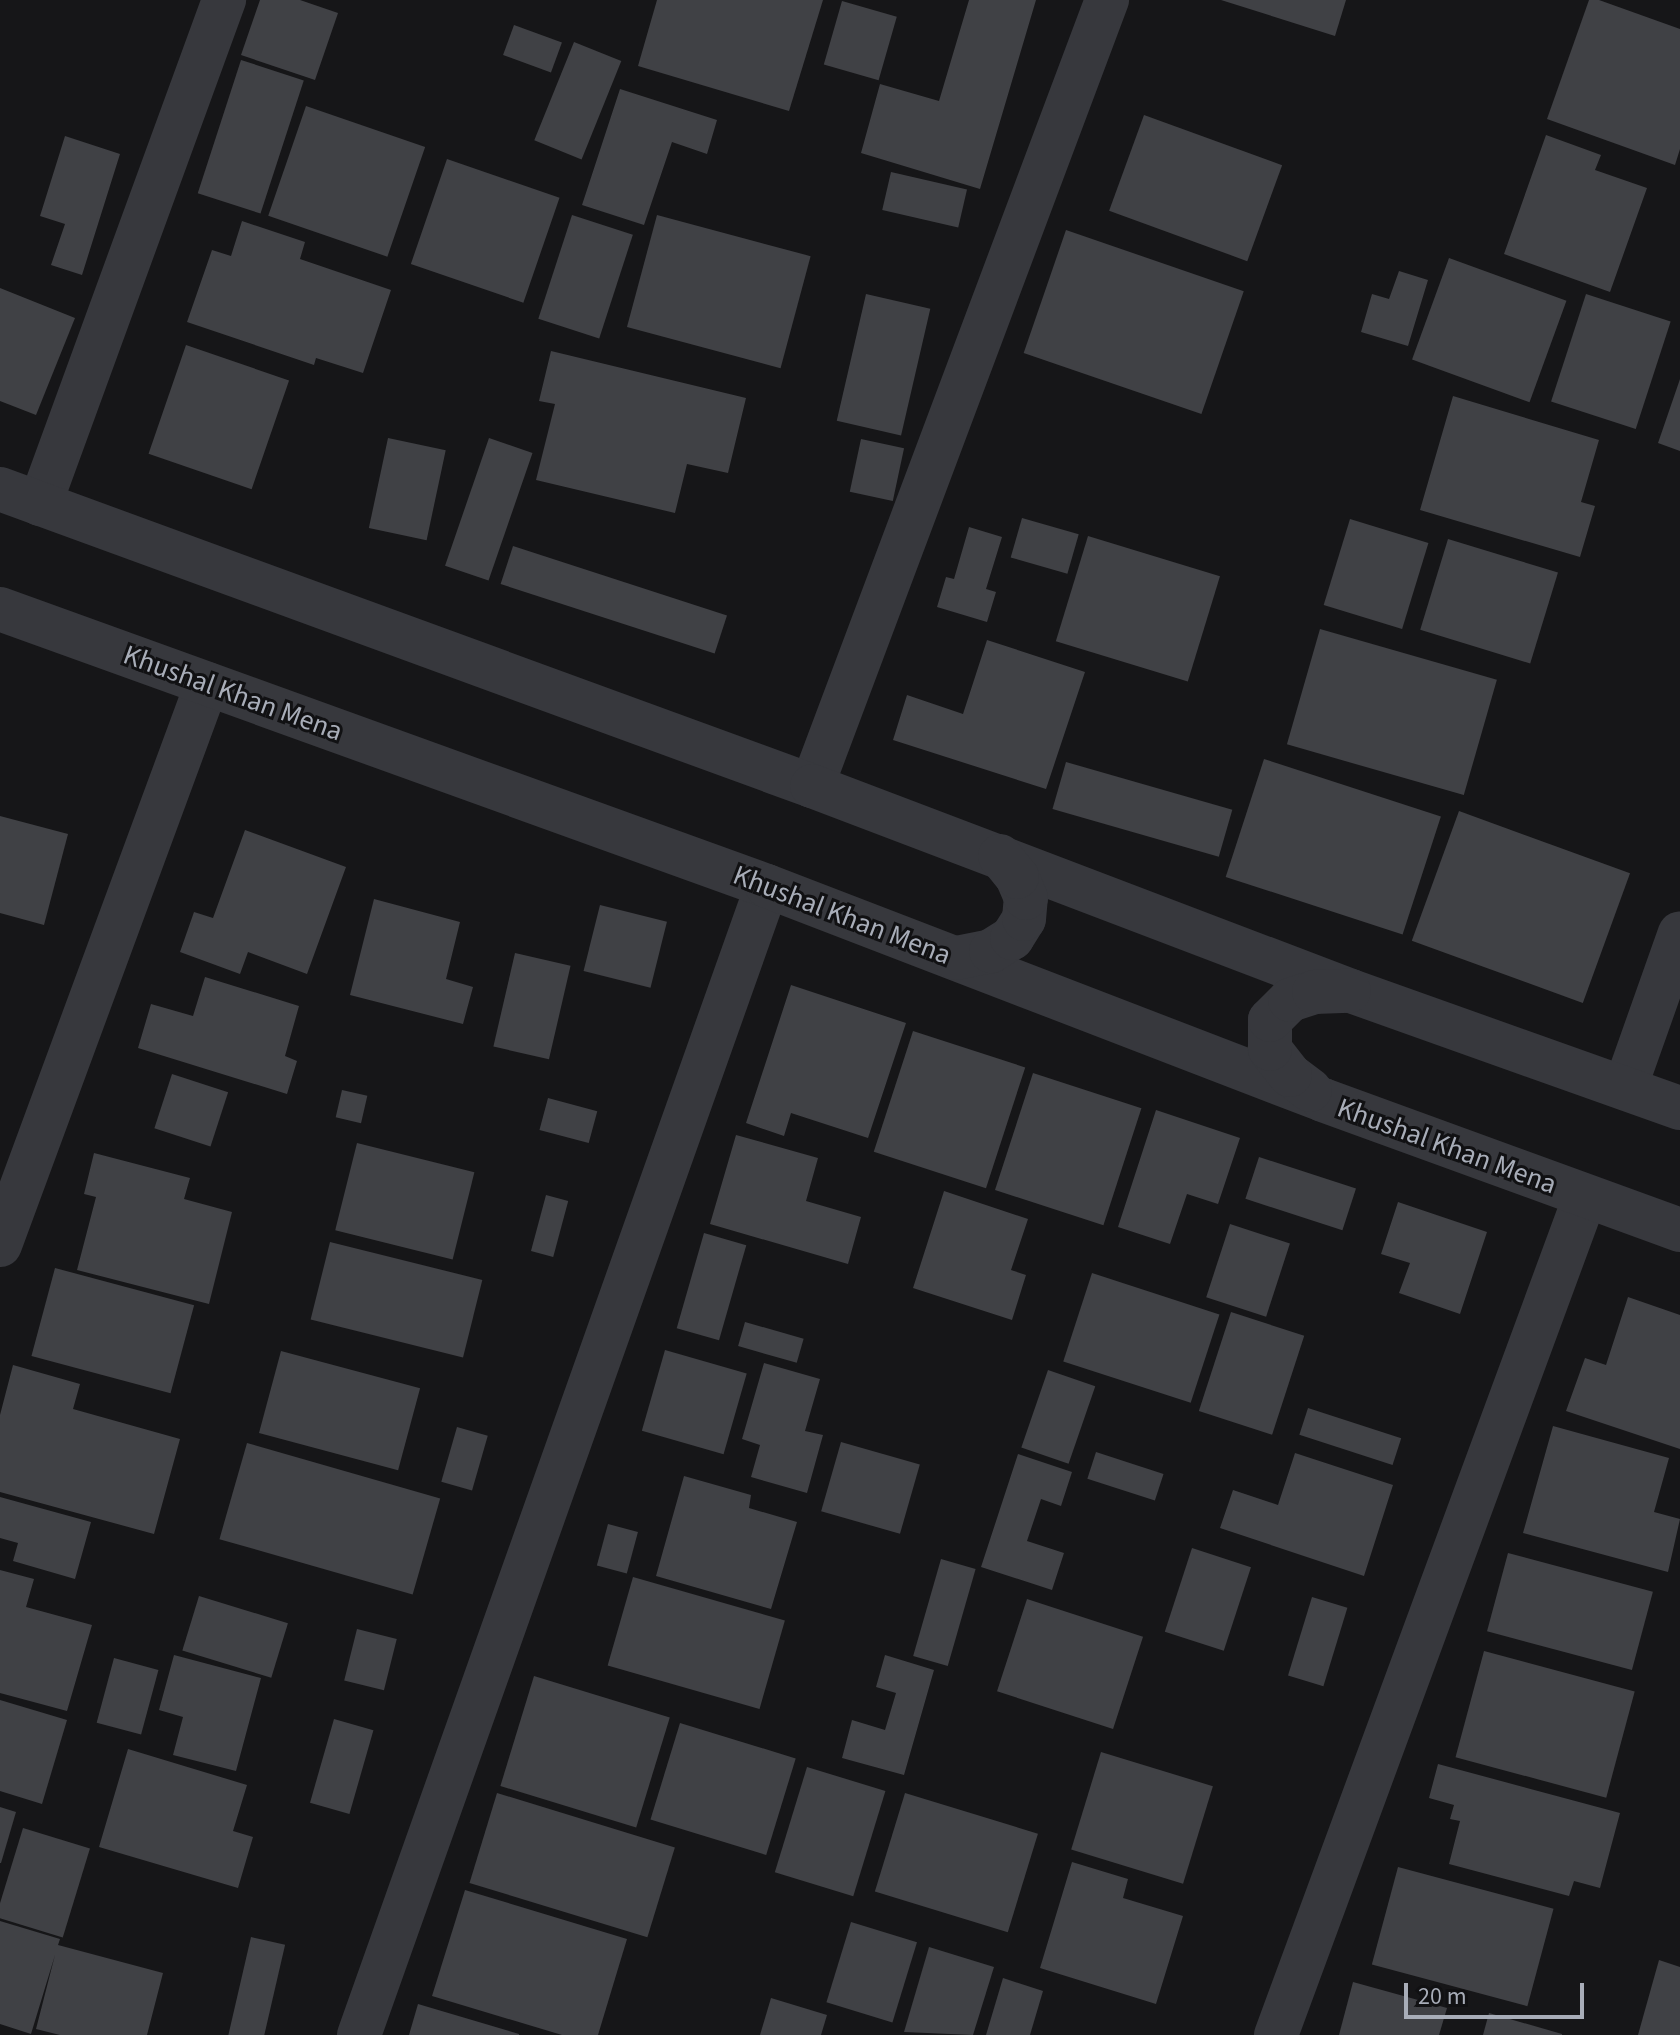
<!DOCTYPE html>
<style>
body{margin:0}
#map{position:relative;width:1680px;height:2035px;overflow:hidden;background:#161618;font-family:"Source Sans 3",sans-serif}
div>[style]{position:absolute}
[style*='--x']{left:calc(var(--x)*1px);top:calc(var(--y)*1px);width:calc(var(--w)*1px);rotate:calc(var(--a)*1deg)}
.building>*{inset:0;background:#404145;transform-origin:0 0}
.minor>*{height:44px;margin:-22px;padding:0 22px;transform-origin:22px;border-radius:22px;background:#37383d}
.tertiary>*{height:44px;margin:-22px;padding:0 22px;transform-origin:22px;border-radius:22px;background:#37383d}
span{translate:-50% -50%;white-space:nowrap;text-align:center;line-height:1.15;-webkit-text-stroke:6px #111113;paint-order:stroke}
.street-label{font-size:28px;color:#a8adb8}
.scale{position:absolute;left:1404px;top:1983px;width:180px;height:36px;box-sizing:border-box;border:4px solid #a8adb8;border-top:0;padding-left:10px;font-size:24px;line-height:28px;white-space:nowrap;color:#a8adb8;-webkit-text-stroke:6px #111113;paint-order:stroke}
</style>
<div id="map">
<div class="building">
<i style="clip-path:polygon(260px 0,300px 0,338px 13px,315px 80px,241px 55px)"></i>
<i style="clip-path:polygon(657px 0,823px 0,789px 111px,638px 66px)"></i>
<i style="clip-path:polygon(969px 0,1036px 0,980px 189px,861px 153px,880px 84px,939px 101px)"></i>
<i style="clip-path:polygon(1221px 0,1346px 0,1335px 36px)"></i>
<i style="clip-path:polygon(1589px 0,1599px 0,1680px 29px,1680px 149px,1675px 165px,1547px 119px)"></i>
<i style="left:842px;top:1px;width:57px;height:66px;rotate:16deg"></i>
<i style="left:514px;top:25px;width:51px;height:32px;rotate:20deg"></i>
<i style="left:574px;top:42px;width:51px;height:106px;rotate:22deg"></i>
<i style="left:241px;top:60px;width:66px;height:140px;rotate:18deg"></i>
<i style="clip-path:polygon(620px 89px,717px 120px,707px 154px,672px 142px,644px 225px,582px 205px)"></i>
<i style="left:306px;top:106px;width:126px;height:116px;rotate:19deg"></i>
<i style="left:1144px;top:115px;width:147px;height:102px;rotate:20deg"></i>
<i style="clip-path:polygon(1546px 135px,1601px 155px,1595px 170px,1647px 188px,1610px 292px,1504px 254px)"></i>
<i style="clip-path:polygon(65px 136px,120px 154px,82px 275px,51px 265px,65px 224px,40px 216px)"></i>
<i style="left:447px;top:159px;width:119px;height:111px;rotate:19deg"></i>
<i style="left:891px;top:172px;width:78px;height:39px;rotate:13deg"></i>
<i style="left:572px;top:215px;width:64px;height:109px;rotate:18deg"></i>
<i style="left:657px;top:215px;width:159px;height:116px;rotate:15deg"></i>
<i style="clip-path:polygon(242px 221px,305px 242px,300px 259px,391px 290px,363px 373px,316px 358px,314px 365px,187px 322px,212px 250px,231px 256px)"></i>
<i style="left:1066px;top:230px;width:188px;height:130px;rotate:19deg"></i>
<i style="left:1449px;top:258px;width:125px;height:108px;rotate:20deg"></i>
<i style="clip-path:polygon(1399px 271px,1428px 280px,1408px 346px,1361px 332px,1372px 294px,1389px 299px)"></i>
<i style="clip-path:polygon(0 288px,75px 318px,36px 415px,0 401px)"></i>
<i style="left:866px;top:294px;width:66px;height:130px;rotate:13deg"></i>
<i style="left:1586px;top:294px;width:89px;height:113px;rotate:18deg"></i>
<i style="left:186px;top:345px;width:109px;height:115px;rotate:19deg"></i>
<i style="clip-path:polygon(551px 351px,746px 398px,728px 473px,687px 464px,675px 513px,536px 480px,555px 404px,539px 401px)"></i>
<i style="clip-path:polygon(1680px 379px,1680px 451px,1658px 443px)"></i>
<i style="clip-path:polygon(1453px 396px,1599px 440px,1581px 502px,1595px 506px,1580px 557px,1420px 510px)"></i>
<i style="left:388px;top:438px;width:59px;height:92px;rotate:12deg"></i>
<i style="left:489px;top:438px;width:46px;height:135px;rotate:19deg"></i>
<i style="left:861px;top:439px;width:44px;height:54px;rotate:12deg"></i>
<i style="left:1022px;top:518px;width:59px;height:41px;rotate:16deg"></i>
<i style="left:1350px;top:519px;width:82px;height:90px;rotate:17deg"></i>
<i style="clip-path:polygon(969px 527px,1002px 537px,986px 589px,996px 592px,987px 622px,937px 607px,946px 577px,954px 579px)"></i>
<i style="left:1088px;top:536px;width:138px;height:110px;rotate:17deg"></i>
<i style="left:1448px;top:539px;width:115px;height:95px;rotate:17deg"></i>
<i style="left:513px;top:546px;width:225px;height:40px;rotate:18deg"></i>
<i style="left:1320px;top:629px;width:184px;height:120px;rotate:16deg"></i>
<i style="clip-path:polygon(987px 640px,1085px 672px,1046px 789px,893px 740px,907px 695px,963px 714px)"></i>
<i style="left:1264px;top:759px;width:186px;height:124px;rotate:18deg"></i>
<i style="left:1066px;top:762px;width:173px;height:49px;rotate:16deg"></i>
<i style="left:1459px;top:811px;width:182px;height:138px;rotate:20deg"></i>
<i style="clip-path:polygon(0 816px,68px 834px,44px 925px,0 913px)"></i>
<i style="clip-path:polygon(245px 830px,346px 867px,307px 974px,248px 952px,240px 974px,180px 952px,194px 912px,213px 918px)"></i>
<i style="clip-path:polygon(374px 899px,460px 922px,446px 979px,473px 987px,463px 1024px,350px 995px)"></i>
<i style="left:600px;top:905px;width:69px;height:68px;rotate:14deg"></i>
<i style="left:515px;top:953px;width:57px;height:96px;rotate:13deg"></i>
<i style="clip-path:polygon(205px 977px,299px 1006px,285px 1056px,297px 1061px,287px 1094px,138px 1048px,151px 1004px,193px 1016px)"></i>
<i style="clip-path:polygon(791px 985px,906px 1023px,868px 1138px,791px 1113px,784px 1136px,746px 1123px)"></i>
<i style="left:913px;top:1031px;width:118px;height:127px;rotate:18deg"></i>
<i style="left:1033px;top:1073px;width:114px;height:123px;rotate:18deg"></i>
<i style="left:172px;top:1074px;width:59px;height:57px;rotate:18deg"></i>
<i style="left:342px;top:1090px;width:26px;height:28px;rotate:13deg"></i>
<i style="left:548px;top:1098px;width:51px;height:33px;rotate:15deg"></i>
<i style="clip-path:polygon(1156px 1110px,1240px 1138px,1218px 1204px,1187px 1194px,1170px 1244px,1118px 1227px)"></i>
<i style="clip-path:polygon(736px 1135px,818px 1158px,806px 1201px,861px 1217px,848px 1264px,710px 1224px)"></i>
<i style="left:357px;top:1143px;width:121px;height:90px;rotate:14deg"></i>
<i style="clip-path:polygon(94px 1153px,190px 1178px,184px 1199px,232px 1212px,209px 1304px,77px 1270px,96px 1197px,84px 1194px)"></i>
<i style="left:1259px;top:1157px;width:102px;height:44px;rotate:18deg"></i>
<i style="clip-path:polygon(944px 1191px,1028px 1219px,1011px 1270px,1026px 1275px,1012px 1320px,913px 1288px)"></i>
<i style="left:546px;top:1195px;width:23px;height:58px;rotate:15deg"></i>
<i style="clip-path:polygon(1398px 1202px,1487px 1232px,1460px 1314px,1399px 1293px,1410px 1263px,1381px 1254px)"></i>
<i style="left:1230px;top:1224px;width:63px;height:77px;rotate:18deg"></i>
<i style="left:704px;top:1233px;width:44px;height:99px;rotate:16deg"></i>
<i style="left:330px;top:1242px;width:157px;height:80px;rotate:14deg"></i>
<i style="left:55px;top:1268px;width:144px;height:91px;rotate:15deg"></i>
<i style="left:1092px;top:1273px;width:134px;height:93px;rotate:18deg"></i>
<i style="clip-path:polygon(1628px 1297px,1680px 1315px,1680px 1449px,1566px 1411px,1585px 1358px,1606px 1365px)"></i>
<i style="left:1231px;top:1312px;width:77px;height:104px;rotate:18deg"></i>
<i style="left:745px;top:1322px;width:61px;height:25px;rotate:16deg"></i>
<i style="left:665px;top:1350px;width:85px;height:84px;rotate:16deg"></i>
<i style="left:281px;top:1351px;width:144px;height:85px;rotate:15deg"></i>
<i style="clip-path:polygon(764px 1363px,820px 1379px,805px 1431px,823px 1435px,807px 1493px,751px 1477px,760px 1445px,742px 1439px)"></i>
<i style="clip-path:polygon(13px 1365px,80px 1384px,73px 1409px,180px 1439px,154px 1534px,0 1492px,0 1415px)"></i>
<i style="left:1048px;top:1370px;width:50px;height:82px;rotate:19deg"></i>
<i style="left:1308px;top:1408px;width:98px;height:28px;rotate:18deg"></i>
<i style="clip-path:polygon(1553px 1426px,1669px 1458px,1654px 1512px,1680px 1519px,1668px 1572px,1523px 1533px)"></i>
<i style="left:457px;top:1427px;width:32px;height:57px;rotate:16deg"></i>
<i style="left:841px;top:1442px;width:82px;height:72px;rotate:16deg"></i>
<i style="left:247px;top:1443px;width:201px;height:100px;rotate:16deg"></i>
<i style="left:1096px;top:1452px;width:71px;height:28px;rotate:18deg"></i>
<i style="clip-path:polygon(1295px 1453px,1393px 1485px,1364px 1576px,1220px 1528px,1233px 1490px,1278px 1505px)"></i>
<i style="clip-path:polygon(1018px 1454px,1072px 1472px,1061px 1506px,1041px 1499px,1027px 1541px,1064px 1553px,1052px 1590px,981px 1567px)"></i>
<i style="clip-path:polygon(684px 1476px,751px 1495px,749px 1508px,797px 1522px,771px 1609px,656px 1576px)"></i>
<i style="clip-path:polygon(0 1497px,91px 1522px,75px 1579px,13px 1561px,18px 1543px,0 1538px)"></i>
<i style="left:608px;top:1524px;width:31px;height:43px;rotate:15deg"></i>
<i style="left:1192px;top:1548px;width:62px;height:88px;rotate:18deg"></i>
<i style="left:1508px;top:1553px;width:150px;height:81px;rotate:15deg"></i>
<i style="left:941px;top:1559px;width:36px;height:101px;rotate:16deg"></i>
<i style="clip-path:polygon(0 1570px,34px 1579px,26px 1607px,92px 1625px,67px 1711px,0 1693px)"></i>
<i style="left:633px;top:1577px;width:158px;height:92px;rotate:16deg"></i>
<i style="left:199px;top:1596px;width:93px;height:57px;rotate:17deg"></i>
<i style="left:1312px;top:1597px;width:37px;height:82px;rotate:17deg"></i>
<i style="left:1027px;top:1599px;width:122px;height:97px;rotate:18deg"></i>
<i style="left:357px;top:1629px;width:41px;height:53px;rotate:14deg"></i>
<i style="left:1484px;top:1651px;width:156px;height:110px;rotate:15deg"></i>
<i style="clip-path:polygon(174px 1655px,261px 1678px,236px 1771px,173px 1755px,183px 1717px,159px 1710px)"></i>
<i style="clip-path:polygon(885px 1655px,934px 1670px,904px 1775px,842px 1758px,852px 1720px,885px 1730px,896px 1693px,876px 1687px)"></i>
<i style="left:114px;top:1658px;width:46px;height:67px;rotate:15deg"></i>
<i style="left:534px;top:1676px;width:142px;height:115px;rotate:17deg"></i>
<i style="clip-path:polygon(0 1700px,67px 1720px,42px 1804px,0 1791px)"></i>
<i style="left:334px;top:1719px;width:41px;height:87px;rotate:16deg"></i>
<i style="left:680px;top:1723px;width:121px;height:101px;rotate:17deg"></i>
<i style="clip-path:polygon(128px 1749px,247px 1785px,233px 1831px,253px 1837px,238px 1888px,99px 1847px)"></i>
<i style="left:1101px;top:1752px;width:117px;height:102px;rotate:17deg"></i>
<i style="clip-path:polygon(1438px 1764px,1620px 1813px,1600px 1888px,1574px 1881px,1569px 1896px,1449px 1864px,1460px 1821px,1450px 1819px,1454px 1805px,1429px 1798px)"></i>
<i style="left:807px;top:1767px;width:82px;height:110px;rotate:17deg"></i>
<i style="left:497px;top:1793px;width:186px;height:94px;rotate:17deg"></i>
<i style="left:905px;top:1793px;width:139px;height:103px;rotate:17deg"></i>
<i style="clip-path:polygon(0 1807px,16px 1812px,1px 1863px,0 1863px)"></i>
<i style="left:23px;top:1828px;width:70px;height:93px;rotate:17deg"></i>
<i style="clip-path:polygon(1072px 1862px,1128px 1879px,1123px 1898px,1183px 1916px,1156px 2004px,1040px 1968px)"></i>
<i style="left:1398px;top:1867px;width:161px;height:101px;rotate:15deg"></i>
<i style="clip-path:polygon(465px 1890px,627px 1939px,598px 2035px,562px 2035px,432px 1996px)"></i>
<i style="clip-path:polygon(0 1921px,60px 1939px,58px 1945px,163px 1973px,147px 2035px,60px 2035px,36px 2029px,55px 1955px,31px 2034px,0 2024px)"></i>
<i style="left:851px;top:1922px;width:69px;height:84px;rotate:17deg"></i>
<i style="left:251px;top:1937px;width:35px;height:101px;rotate:13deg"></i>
<i style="clip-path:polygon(929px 1947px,994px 1967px,973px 2035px,904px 2032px)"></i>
<i style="clip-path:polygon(1659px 1960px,1680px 1967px,1680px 2035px,1638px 2035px)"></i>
<i style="clip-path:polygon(1003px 1978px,1043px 1991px,1030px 2035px,986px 2035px)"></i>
<i style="clip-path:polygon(1353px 1982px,1447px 2008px,1439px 2035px,1339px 2035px)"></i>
<i style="clip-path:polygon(771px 1998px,827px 2015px,821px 2035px,760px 2035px)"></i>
<i style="clip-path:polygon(418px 2004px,519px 2034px,519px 2035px,409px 2035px)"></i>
<i style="clip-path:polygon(1489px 2013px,1562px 2034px,1562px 2035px,1483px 2035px)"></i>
</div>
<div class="minor">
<i style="--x:40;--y:504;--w:537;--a:-69.94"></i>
<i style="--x:812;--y:786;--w:840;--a:-69.43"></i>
<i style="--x:1625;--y:1088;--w:164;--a:-70.5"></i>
<i style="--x:0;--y:1245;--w:598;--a:-69.75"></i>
<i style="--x:359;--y:2035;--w:1219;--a:-70.45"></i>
<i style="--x:1276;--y:2035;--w:893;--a:-69.76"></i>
</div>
<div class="tertiary">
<i style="--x:0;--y:489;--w:865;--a:20.09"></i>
<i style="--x:812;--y:786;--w:577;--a:20.82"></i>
<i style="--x:1351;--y:991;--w:349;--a:19.6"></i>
<i style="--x:0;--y:609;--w:815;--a:19.86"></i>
<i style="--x:767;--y:886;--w:596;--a:21.05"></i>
<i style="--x:1323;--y:1100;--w:380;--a:20"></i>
<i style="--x:956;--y:958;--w:36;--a:-11"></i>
<i style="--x:991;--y:951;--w:25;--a:-32"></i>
<i style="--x:1012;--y:938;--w:22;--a:-58"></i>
<i style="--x:1024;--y:919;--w:21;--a:-85"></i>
<i style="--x:1026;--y:898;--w:23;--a:-113"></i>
<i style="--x:1017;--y:877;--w:27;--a:-129"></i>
<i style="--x:1310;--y:1090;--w:25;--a:-143"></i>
<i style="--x:1290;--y:1075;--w:33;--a:-128"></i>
<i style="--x:1270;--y:1049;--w:29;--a:-90"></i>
<i style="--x:1270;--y:1020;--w:28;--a:-45"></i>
<i style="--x:1290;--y:1000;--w:25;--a:-18"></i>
<i style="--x:1314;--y:992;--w:35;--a:-2"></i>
</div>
<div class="street-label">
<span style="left:233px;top:693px;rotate:20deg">Khushal Khan Mena</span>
<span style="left:842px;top:915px;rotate:21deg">Khushal Khan Mena</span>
<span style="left:1447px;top:1146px;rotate:20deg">Khushal Khan Mena</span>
</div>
<div class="scale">20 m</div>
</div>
